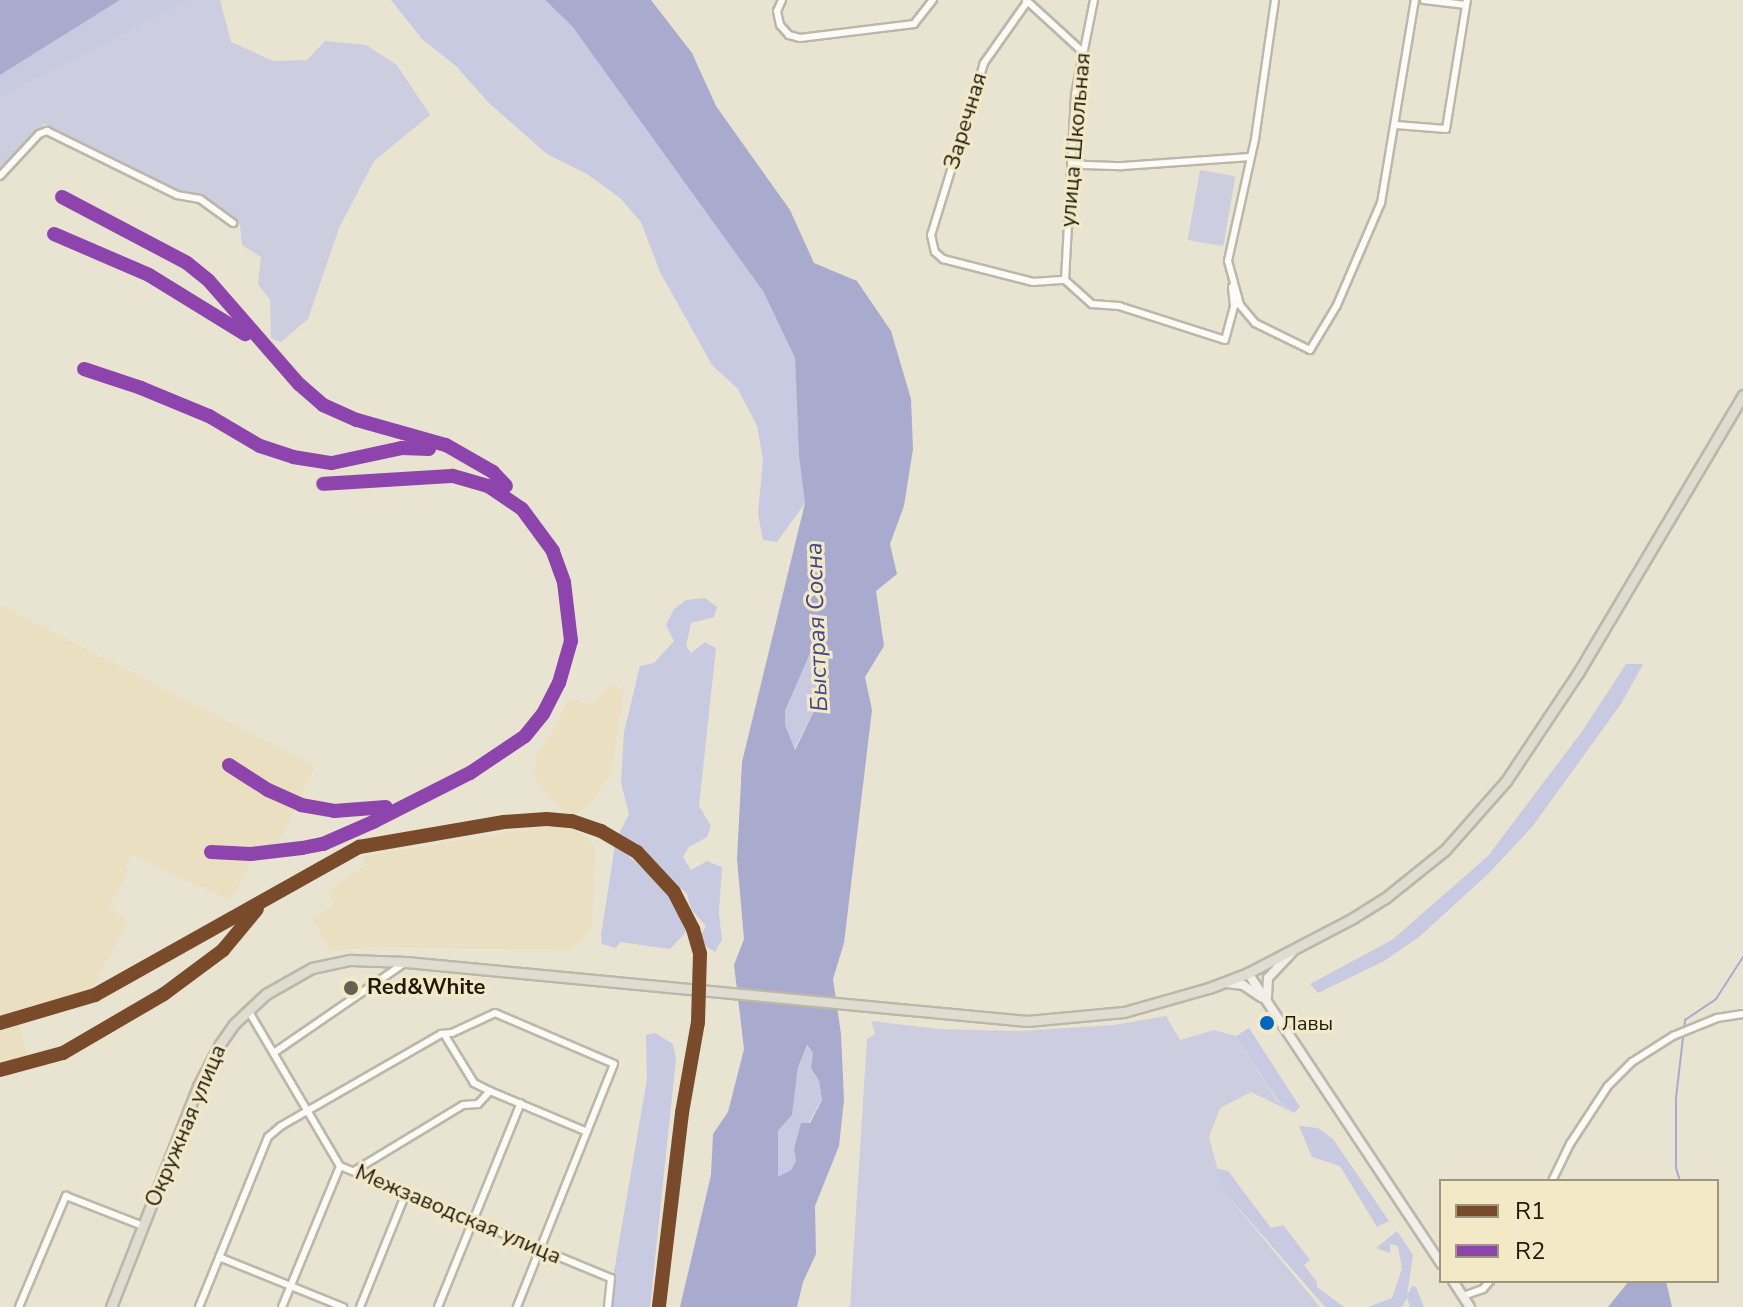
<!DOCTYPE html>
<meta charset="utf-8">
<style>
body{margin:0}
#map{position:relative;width:1743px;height:1307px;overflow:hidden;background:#e9e3d1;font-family:"Nunito Sans",sans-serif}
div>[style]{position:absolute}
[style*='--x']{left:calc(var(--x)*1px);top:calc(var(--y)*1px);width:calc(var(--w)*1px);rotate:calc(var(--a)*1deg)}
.built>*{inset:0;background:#eae0c1}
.green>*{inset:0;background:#cccedf;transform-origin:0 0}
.forest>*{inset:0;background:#c8cae2}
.water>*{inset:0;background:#a8abce}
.stream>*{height:2px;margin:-1px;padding:0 1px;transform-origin:1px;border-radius:1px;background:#a8abce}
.roads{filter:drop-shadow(2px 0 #bbb7a9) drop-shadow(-2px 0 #bbb7a9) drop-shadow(0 2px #bbb7a9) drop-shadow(0 -2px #bbb7a9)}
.minor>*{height:6px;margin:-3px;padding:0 3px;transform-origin:3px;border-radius:3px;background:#fcfbf8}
.secondary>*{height:8px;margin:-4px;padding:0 4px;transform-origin:4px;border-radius:4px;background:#f2efea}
.trunk>*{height:9px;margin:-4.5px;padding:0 4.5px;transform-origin:4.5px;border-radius:4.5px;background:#dfdcd2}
.rail-1>*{height:14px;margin:-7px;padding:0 7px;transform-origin:7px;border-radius:7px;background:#7a4b2a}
.rail-2>*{height:14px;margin:-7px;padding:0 7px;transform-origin:7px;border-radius:7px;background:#8e44ad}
.dots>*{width:22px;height:22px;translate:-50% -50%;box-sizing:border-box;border:4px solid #f3e9c7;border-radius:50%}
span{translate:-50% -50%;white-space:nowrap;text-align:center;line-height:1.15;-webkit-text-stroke:6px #f3e9c7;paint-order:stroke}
.bus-label{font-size:20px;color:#1e1b0e}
.left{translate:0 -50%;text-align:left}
.street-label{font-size:22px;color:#1e1b0e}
.poi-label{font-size:22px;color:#1e1b0e;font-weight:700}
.water-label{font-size:24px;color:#42468c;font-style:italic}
.legend{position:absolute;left:1439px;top:1179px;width:280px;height:104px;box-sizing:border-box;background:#f3e9c7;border:2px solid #9e977d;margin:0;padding:10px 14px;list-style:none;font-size:24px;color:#1e1b0e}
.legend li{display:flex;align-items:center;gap:16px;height:40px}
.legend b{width:40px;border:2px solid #9e977d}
</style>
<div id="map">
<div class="built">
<i style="clip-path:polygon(0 605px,315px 766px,276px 849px,267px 844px,262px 851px,258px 849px,230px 900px,131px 855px,126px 863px,128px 873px,108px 908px,128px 921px,93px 986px,94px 993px,17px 1017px,28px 1060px,0 1067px)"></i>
<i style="clip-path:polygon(612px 683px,624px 691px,611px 773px,592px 802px,572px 817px,566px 817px,531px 773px,538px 765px,534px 759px,556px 727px,568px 699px,594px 704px)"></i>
<i style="clip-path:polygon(551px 826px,574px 829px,595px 845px,592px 928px,572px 950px,374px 947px,331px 951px,311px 918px,334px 905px,327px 892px,364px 866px,365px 856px)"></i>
</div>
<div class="green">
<i style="clip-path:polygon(191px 0,220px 0,231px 42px,273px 61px,307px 60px,325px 41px,366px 45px,397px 65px,430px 115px,374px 161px,339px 228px,308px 319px,281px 342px,271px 338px,270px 300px,258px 284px,261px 257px,242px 245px,240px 225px,199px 194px,182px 193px,44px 124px,0 171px,0 98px)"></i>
<i style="left:1200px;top:170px;width:36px;height:71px;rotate:10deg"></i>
<i style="clip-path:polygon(1166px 1016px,1180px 1040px,1214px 1030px,1236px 1036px,1277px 1101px,1294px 1113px,1251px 1092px,1220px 1108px,1209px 1137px,1223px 1190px,1320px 1307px,850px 1307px,867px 1039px,875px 1034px,871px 1021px,938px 1029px,1020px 1031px,1114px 1025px)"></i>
</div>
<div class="forest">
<i style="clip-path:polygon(120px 0,191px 0,0 98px,0 75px)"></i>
<i style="clip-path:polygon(391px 0,545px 0,572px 26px,674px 165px,763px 291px,795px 358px,799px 457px,805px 503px,777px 542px,763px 540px,758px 514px,763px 459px,757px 426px,738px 389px,712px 365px,660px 272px,641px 222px,620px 198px,587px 174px,547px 154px,489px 103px,456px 66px,422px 39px)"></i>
<i style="clip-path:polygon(705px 598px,717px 607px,714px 617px,691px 623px,686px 646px,691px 653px,705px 642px,716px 648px,699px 806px,711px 826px,707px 837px,689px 847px,683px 857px,691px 870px,707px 861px,722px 867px,719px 913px,722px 940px,715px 952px,706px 946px,701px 935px,706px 926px,691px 909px,687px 894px,636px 847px,618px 836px,629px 814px,621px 783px,624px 732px,640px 666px,654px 663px,674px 641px,666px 625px,674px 609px,686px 600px)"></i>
<i style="clip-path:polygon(823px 622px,828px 682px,794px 750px,785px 725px,785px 711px)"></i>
<i style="clip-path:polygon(1626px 664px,1643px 664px,1621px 704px,1532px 827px,1488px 874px,1419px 937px,1384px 961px,1318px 993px,1310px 984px,1392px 940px,1488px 856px,1583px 730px)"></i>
<i style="clip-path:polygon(615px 845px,657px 880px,675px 905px,686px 932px,670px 949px,620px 942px,616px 948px,602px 944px,601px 935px)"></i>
<i style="clip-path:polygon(1249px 1028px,1300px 1107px,1294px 1113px,1278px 1101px,1236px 1036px)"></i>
<i style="clip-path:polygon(655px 1033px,673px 1044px,676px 1059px,650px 1307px,608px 1307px,647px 1079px,646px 1035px)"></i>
<i style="clip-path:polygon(806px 1045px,813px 1053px,811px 1068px,819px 1081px,822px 1099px,794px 1149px,796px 1161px,791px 1170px,777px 1178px,778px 1131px,792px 1115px,798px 1067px)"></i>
<i style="clip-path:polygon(1299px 1126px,1318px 1128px,1333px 1139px,1389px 1221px,1377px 1227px,1340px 1166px,1312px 1157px)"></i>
<i style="clip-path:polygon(1215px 1168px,1228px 1171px,1271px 1228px,1283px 1225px,1310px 1260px,1304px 1265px,1317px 1282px,1317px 1287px,1344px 1307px,1325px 1307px,1223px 1190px)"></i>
<i style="clip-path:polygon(1397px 1231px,1413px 1255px,1407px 1295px,1412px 1286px,1416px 1287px,1424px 1307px,1410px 1307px,1407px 1298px,1402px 1307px,1368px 1307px,1392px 1298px,1402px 1269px,1398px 1246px,1390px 1244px,1390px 1253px,1376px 1248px)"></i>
</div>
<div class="water">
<i style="clip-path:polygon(0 0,120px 0,0 75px)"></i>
<i style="clip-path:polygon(evenodd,545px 0,651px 0,692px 53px,716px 106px,790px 210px,814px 263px,857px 281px,891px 331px,911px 399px,913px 449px,904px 506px,890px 544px,897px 574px,876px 591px,884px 646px,865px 677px,872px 710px,844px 943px,833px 979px,841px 1034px,844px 1100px,839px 1146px,815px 1206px,816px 1254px,803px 1282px,797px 1307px,680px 1307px,711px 1175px,713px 1134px,728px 1112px,744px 1049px,734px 965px,744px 939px,737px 859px,742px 762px,805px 503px,799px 457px,795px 358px,763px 291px,572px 26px,545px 0,823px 623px,828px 682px,795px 750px,785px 725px,785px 711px,823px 623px,545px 0,807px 1045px,813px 1053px,811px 1068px,819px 1081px,822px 1100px,810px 1123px,801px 1123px,794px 1149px,796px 1161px,791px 1170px,778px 1177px,778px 1131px,792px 1115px,798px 1067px,807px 1045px)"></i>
<i style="clip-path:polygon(1629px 1281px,1666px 1281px,1672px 1307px,1608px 1307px)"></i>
</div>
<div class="stream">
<i style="--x:1680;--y:1181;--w:14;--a:-107"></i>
<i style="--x:1676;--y:1168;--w:70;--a:-90"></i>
<i style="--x:1676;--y:1098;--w:79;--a:-83.4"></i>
<i style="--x:1685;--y:1020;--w:37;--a:-34"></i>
<i style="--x:1716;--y:999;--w:50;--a:-57.3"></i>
</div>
<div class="roads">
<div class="minor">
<i style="--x:782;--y:0;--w:12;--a:114"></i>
<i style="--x:777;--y:11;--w:14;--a:78"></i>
<i style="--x:780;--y:25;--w:13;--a:48"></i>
<i style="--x:789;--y:35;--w:11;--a:15"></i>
<i style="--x:800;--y:38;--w:115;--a:-7"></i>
<i style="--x:914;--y:24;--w:31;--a:-52"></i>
<i style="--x:1026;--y:0;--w:77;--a:42.4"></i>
<i style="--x:1275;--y:0;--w:140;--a:98.2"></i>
<i style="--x:1255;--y:139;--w:125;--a:102.5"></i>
<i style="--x:1228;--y:261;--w:46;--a:74.7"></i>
<i style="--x:1240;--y:305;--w:23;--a:50"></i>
<i style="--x:1255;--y:323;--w:61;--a:26.1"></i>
<i style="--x:1310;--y:350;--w:52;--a:-59"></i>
<i style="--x:1337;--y:305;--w:111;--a:-66.7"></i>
<i style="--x:1381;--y:203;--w:206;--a:-80.5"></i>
<i style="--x:1424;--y:0;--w:42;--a:6.8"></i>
<i style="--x:1027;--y:2;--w:75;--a:125.2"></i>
<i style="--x:984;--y:63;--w:180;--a:107.1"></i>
<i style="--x:931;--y:235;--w:17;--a:77"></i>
<i style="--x:935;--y:252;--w:11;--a:41"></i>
<i style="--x:943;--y:259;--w:93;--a:14.3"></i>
<i style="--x:1033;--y:282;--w:32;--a:-4"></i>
<i style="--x:1396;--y:125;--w:50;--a:4.6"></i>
<i style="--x:1446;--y:129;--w:131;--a:-80.8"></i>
<i style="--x:1071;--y:161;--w:15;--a:16"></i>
<i style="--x:1085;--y:165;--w:37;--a:2"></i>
<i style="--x:1122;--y:166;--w:129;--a:-4"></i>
<i style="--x:0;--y:176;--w:57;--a:-47.1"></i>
<i style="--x:39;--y:134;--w:9;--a:-21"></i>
<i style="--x:47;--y:131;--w:145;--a:26.2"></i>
<i style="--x:177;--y:195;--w:23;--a:10"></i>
<i style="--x:200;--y:199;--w:41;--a:36"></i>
<i style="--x:1065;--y:280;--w:185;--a:-86.9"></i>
<i style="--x:1075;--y:95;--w:97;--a:-78.7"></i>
<i style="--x:1065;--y:280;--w:36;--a:42"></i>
<i style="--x:1092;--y:304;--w:27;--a:4"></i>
<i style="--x:1119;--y:306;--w:111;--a:17.8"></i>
<i style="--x:1225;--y:340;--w:35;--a:-75"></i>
<i style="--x:1234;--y:306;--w:19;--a:-96"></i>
<i style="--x:248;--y:1010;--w:181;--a:59.5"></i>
<i style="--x:340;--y:1166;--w:293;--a:22.5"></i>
<i style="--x:611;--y:1278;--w:29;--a:96"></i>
<i style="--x:444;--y:1034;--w:57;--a:58.5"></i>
<i style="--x:474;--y:1083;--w:18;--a:27"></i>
<i style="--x:275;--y:1052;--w:159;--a:-34.5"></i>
<i style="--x:354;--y:1171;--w:127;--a:-31.2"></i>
<i style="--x:463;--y:1105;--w:15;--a:-4"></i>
<i style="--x:478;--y:1104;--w:18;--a:-47"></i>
<i style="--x:490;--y:1091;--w:105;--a:22.9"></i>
<i style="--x:1552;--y:1181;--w:41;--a:-64.1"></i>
<i style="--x:1570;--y:1144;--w:69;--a:-56.8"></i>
<i style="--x:1608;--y:1086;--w:34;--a:-45"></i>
<i style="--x:1632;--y:1062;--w:49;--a:-32.4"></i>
<i style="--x:1673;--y:1036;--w:48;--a:-22.2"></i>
<i style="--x:1717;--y:1018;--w:26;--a:-9"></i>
<i style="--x:219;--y:1257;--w:134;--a:22"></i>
<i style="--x:1463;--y:1296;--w:21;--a:-19"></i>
<i style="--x:1483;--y:1289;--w:11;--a:-49"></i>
<i style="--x:19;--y:1307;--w:121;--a:-67.1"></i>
<i style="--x:66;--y:1196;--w:83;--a:21.3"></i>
<i style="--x:199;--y:1307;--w:183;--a:-67.9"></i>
<i style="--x:268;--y:1137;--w:17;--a:-40"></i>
<i style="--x:281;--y:1126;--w:185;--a:-29.9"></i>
<i style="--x:441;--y:1034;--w:11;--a:-5"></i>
<i style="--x:452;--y:1033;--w:47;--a:-24.9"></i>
<i style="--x:495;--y:1013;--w:129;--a:23.2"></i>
<i style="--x:614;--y:1064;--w:262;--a:111.8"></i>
<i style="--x:282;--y:1307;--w:152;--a:-67.6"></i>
<i style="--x:360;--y:1307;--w:123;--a:-68"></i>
<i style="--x:438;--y:1307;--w:220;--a:-67.9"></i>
</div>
<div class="secondary">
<i style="--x:1248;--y:973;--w:349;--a:56.4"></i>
<i style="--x:1227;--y:983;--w:16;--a:7"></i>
<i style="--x:1243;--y:985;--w:22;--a:34"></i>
<i style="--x:1267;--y:997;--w:19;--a:-87"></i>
<i style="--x:1268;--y:978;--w:35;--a:-47"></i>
<i style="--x:1453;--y:1281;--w:31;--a:57"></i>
</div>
<div class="trunk">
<i style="--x:111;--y:1307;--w:238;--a:-68.5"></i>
<i style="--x:198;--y:1086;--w:47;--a:-62.4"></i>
<i style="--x:220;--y:1044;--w:24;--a:-55"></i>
<i style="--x:234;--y:1024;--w:44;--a:-43.2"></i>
<i style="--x:266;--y:994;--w:53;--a:-29.5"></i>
<i style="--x:312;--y:968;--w:40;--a:-12"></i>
<i style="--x:351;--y:960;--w:55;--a:2.1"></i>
<i style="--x:406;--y:962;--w:624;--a:5.43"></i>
<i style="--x:1027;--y:1021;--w:97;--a:-5.3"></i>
<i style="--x:1124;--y:1012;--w:88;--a:-15.8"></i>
<i style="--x:1209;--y:988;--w:42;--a:-21"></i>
<i style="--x:1248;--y:973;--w:119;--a:-27.6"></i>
<i style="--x:1353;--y:918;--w:36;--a:-32"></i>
<i style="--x:1384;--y:899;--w:78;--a:-38.8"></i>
<i style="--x:1445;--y:850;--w:92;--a:-48.5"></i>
<i style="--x:1506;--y:781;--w:130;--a:-56.3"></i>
<i style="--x:1578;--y:673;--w:323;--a:-59.3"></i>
</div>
</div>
<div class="rail-1">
<i style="--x:0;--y:1023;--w:99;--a:-16.4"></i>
<i style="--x:95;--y:995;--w:303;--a:-29.3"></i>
<i style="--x:359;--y:847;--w:147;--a:-9.8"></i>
<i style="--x:504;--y:822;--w:43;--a:-4"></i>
<i style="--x:547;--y:819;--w:25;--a:5"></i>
<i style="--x:572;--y:821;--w:31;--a:19"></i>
<i style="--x:601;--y:831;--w:42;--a:30.3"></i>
<i style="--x:637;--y:852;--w:54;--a:47.2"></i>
<i style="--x:674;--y:892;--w:42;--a:62.8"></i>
<i style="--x:693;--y:929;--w:26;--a:74"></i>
<i style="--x:700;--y:954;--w:68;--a:91.7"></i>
<i style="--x:698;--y:1022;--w:92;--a:100"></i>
<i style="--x:682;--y:1113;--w:195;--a:96.8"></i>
<i style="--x:0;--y:1070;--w:65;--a:-15.1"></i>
<i style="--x:63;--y:1053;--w:117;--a:-30.3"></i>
<i style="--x:164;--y:994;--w:74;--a:-36.7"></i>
<i style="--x:223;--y:950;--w:53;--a:-50.3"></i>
</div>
<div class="rail-2">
<i style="--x:62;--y:197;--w:141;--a:27.8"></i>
<i style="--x:187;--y:263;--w:28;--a:39"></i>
<i style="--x:209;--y:281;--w:137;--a:48.9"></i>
<i style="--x:299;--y:384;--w:32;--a:41"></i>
<i style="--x:323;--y:405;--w:37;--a:24"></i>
<i style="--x:357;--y:420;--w:92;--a:15.7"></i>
<i style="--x:446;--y:445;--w:54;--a:29.9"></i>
<i style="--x:493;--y:472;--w:19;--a:47"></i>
<i style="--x:54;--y:234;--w:103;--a:23.3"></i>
<i style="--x:149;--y:275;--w:113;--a:31.6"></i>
<i style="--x:84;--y:369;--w:60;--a:18.4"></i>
<i style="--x:141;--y:388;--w:74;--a:22.4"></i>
<i style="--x:209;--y:416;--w:59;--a:30.5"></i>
<i style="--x:260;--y:446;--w:35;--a:18"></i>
<i style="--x:293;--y:457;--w:39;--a:9"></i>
<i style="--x:332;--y:463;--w:72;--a:-12.1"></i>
<i style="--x:402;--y:448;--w:27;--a:2"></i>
<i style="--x:229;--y:765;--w:46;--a:32.7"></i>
<i style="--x:268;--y:790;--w:36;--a:24"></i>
<i style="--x:301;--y:805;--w:34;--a:10"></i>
<i style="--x:334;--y:811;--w:52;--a:-4.4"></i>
<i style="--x:211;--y:852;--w:40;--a:2.9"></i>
<i style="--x:251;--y:854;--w:51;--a:-6.7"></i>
<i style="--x:302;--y:848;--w:21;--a:-11"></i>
<i style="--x:323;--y:844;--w:55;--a:-23.7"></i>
<i style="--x:373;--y:822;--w:109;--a:-26.8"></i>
<i style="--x:470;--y:773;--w:66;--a:-33.9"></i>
<i style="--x:525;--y:736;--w:28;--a:-51"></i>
<i style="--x:543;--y:714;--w:35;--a:-63"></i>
<i style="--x:559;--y:683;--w:44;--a:-74.1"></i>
<i style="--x:571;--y:641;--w:59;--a:-96.8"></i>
<i style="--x:564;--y:582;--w:33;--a:-110"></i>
<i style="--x:553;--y:551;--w:52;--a:-126.4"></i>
<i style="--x:522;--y:509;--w:41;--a:-145.9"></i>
<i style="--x:488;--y:486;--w:37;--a:-164"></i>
<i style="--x:452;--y:476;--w:129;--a:176.5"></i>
</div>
<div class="dots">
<i style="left:351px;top:988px;background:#656152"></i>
<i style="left:1267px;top:1023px;background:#0065bd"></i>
</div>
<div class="bus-label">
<span class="left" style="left:1282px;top:1023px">Лавы</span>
</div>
<div class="street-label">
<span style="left:966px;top:121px;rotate:-73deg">Заречная</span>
<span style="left:1076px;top:140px;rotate:-85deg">улица Школьная</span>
<span style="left:186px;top:1126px;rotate:-67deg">Окружная улица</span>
<span style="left:458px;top:1215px;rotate:23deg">Межзаводская улица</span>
</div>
<div class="poi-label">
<span class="left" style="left:367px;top:988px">Red&amp;White</span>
</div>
<div class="water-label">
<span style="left:817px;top:627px;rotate:-92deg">Быстрая Сосна</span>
</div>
<ul class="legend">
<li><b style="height:10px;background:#7a4b2a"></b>R1</li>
<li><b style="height:10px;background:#8e44ad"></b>R2</li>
</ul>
</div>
